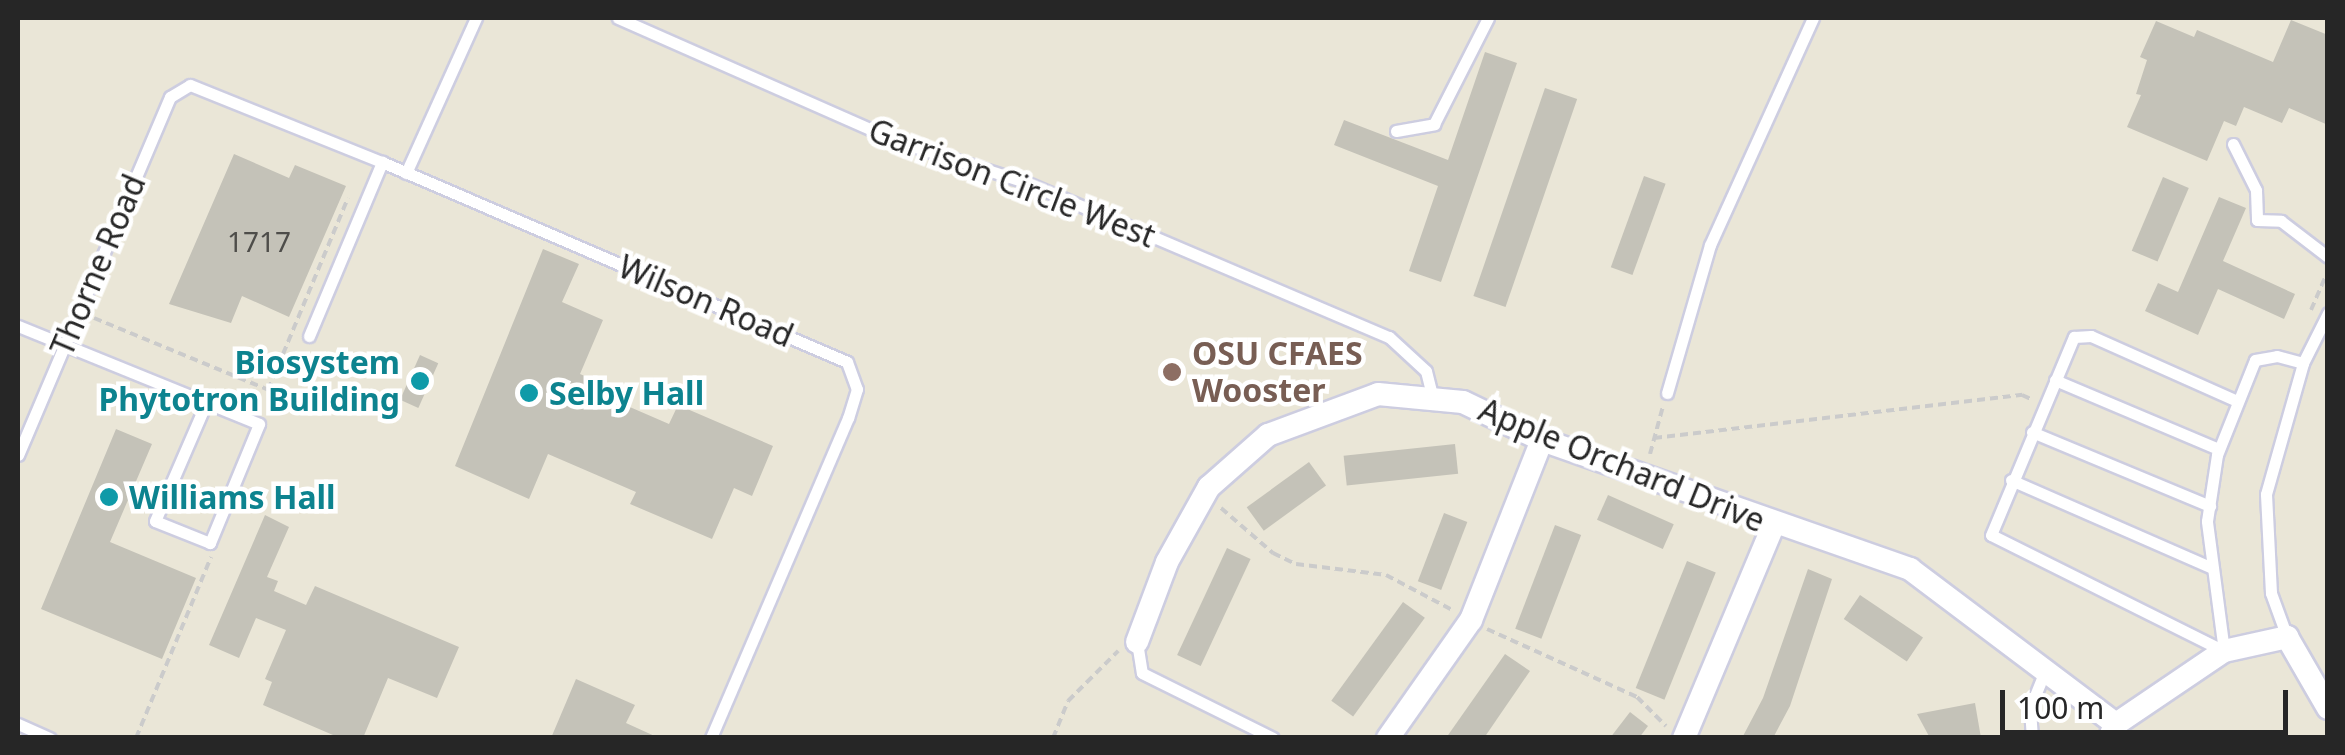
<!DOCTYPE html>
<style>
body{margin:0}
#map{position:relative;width:2345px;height:755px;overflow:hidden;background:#eae6d7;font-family:"Noto Sans",sans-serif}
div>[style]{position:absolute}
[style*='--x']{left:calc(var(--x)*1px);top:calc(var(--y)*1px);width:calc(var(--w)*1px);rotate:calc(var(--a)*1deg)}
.building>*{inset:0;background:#c4c2b8;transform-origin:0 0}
.path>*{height:4px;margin-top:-2px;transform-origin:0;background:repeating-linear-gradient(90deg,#cbcbcb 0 8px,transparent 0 13px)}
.roads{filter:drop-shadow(2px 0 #cdcde0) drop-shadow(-2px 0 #cdcde0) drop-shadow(0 2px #cdcde0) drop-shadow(0 -2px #cdcde0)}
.service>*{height:11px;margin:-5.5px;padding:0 5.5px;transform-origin:5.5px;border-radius:5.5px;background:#fff}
.minor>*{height:22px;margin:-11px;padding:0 11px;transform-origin:11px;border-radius:11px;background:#fff}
.dots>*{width:28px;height:28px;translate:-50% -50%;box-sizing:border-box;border:5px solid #fff;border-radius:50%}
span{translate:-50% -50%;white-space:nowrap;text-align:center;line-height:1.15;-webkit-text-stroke:9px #fff;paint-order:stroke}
.number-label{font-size:28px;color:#4e4d4a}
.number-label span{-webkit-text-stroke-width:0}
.street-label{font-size:32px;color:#262626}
.education-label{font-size:32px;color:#785e54;font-weight:700}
.left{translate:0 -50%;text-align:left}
.culture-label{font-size:32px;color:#0d838f;font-weight:700}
.right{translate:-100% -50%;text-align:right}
.frame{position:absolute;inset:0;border:20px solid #262626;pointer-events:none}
.scale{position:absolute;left:2000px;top:690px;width:288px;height:45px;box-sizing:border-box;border:5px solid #262626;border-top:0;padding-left:12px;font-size:30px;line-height:35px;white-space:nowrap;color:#262626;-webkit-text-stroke:8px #fff;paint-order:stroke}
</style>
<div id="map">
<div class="building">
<i style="clip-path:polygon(2291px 20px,2328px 35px,2328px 125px,2289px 108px,2282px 123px,2244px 107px,2236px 126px,2224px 121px,2207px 161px,2127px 127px,2141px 95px,2136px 94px,2147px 60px,2140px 57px,2156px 21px,2194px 37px,2197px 30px,2273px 62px)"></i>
<i style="clip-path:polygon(1485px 52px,1517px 63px,1441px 282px,1409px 271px,1438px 186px,1334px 145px,1344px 120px,1448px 160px)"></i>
<i style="left:1545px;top:88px;width:34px;height:220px;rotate:19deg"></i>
<i style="clip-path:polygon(234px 154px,289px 178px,295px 165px,346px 186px,289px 317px,242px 296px,231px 323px,169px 304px)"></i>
<i style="left:1644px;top:176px;width:23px;height:97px;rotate:20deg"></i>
<i style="left:2163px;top:177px;width:28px;height:80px;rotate:23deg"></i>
<i style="clip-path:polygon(2219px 197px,2246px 208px,2223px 261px,2295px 294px,2284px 319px,2218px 289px,2198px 335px,2145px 311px,2158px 283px,2178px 292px)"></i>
<i style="clip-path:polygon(543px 249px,579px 264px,562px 302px,603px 320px,580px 374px,613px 388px,609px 398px,669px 424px,678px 405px,773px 446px,752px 496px,734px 488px,712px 539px,630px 504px,636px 492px,548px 454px,529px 499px,455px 466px)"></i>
<i style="left:420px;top:355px;width:20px;height:49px;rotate:24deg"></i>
<i style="clip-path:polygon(116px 429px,152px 444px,110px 542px,196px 578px,162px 659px,41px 609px)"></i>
<i style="left:1455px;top:444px;width:30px;height:112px;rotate:84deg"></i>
<i style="left:1309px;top:462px;width:29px;height:77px;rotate:54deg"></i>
<i style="left:1608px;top:495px;width:72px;height:27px;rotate:24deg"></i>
<i style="left:1444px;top:513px;width:25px;height:73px;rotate:21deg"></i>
<i style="clip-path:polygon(265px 515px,289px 527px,267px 577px,278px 581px,274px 591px,306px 605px,315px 586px,459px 647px,437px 698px,388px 678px,363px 738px,340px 738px,263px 705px,272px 682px,265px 679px,286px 630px,256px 618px,239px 658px,209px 645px)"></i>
<i style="left:1555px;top:525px;width:28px;height:111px;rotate:21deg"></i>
<i style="left:1227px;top:548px;width:26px;height:118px;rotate:25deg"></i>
<i style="left:1687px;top:561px;width:31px;height:137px;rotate:22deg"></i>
<i style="clip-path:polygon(1808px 569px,1832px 579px,1790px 706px,1773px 738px,1742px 738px,1763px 698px)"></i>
<i style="left:1860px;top:595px;width:76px;height:29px;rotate:34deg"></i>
<i style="left:1403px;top:602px;width:27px;height:122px;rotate:36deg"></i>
<i style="clip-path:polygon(1505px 654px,1530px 671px,1484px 738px,1446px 738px)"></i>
<i style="clip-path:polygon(576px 679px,635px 705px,626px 723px,659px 738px,551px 738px)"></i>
<i style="clip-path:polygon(1975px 703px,1981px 738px,1930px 738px,1917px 714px)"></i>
<i style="clip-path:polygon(1630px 712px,1648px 726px,1639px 738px,1610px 738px)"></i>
</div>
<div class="path">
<i style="--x:2311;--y:310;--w:40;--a:-66.6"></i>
<i style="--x:94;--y:318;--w:221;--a:22.4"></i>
<i style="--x:268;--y:390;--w:208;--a:-67.4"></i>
<i style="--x:1654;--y:438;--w:371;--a:-6.7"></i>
<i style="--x:2022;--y:395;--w:10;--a:24"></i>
<i style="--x:1650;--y:454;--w:50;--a:-74.8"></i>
<i style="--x:1221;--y:508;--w:69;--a:40.9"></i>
<i style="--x:1273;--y:553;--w:25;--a:26"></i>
<i style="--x:1296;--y:564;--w:91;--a:7"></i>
<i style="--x:1386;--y:575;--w:75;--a:27.9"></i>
<i style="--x:1487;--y:629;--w:165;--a:24.4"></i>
<i style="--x:1637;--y:697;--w:41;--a:45"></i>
<i style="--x:136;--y:738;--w:196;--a:-67.5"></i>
<i style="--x:1053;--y:738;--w:40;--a:-68"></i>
<i style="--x:1068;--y:701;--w:71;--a:-45"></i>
</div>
<div class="roads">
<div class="service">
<i style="--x:618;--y:18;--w:302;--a:23.8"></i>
<i style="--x:894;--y:140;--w:138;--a:17.8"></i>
<i style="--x:1025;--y:182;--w:396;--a:23.1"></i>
<i style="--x:1389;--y:337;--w:50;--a:42.6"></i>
<i style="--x:1426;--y:371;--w:29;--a:76"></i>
<i style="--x:1396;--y:131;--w:39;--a:-10"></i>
<i style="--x:1434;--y:124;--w:119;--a:-63"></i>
<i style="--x:2233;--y:144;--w:51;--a:63.4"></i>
<i style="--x:2256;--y:190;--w:30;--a:88"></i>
<i style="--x:2257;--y:220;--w:24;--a:2"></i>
<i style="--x:2281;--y:221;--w:59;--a:37.5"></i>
<i style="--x:406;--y:173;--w:170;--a:-65.7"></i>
<i style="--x:18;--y:326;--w:260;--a:22.1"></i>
<i style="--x:259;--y:424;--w:129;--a:112.4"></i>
<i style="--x:210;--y:543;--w:59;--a:-158.2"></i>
<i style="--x:155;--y:521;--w:129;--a:-66.6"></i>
<i style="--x:309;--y:336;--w:189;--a:-67.2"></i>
<i style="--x:2055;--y:380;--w:177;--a:22.9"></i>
<i style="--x:1667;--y:393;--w:154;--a:-73.8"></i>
<i style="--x:1710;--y:245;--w:249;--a:-65.6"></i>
<i style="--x:2032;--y:432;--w:193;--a:22.6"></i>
<i style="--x:18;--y:455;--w:389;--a:-67"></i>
<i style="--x:170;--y:97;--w:23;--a:-31"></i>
<i style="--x:190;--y:85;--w:207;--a:21.9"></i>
<i style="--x:382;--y:162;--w:506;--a:23.27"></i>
<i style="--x:847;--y:362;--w:29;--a:70"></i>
<i style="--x:857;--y:389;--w:30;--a:107"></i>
<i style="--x:848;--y:418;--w:348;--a:113.2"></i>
<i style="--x:2011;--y:480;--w:219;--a:23.6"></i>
<i style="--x:2287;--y:637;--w:47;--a:-110"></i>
<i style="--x:2271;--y:593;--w:99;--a:-92.9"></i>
<i style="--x:2266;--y:494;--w:136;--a:-74.2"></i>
<i style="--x:2303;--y:363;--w:56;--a:-63.4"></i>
<i style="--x:1137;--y:642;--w:31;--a:81"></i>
<i style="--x:1142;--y:673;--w:146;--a:26.4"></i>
<i style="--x:2224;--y:651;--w:260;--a:-153.5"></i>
<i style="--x:1991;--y:535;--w:215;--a:-67.3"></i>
<i style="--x:2074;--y:337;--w:17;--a:-3"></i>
<i style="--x:2091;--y:336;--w:158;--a:24"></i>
<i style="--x:2224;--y:651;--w:131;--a:-97.5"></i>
<i style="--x:2207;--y:521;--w:67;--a:-81.4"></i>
<i style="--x:2217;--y:455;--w:102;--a:-68.2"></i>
<i style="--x:2255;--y:360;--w:22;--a:-10"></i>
<i style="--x:2277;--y:356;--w:27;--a:15"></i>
<i style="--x:18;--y:724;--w:35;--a:24"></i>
<i style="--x:2032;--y:738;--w:30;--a:-94"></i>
<i style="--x:2030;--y:708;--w:40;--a:-68"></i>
</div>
<div class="minor">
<i style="--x:1137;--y:642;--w:85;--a:-69.4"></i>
<i style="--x:1167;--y:562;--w:86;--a:-60.8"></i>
<i style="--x:1209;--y:487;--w:79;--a:-41.4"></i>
<i style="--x:1268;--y:435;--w:117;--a:-20.4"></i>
<i style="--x:1378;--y:394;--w:85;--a:5.4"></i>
<i style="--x:1463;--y:402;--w:88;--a:25.7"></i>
<i style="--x:1542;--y:440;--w:390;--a:19.3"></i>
<i style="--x:1910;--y:569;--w:258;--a:37"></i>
<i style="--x:2111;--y:734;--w:11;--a:-63"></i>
<i style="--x:2116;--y:724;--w:130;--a:-34.1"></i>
<i style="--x:2224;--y:651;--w:65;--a:-12.5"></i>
<i style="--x:2287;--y:637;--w:82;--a:60"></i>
<i style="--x:1388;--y:738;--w:144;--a:-54.9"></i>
<i style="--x:1471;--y:620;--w:193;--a:-68.5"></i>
<i style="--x:1684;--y:738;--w:230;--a:-67.2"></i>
</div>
</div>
<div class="dots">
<i style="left:1172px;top:372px;background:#8d6e63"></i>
<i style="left:420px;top:381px;background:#0f9aa8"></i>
<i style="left:529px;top:393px;background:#0f9aa8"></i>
<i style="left:109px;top:497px;background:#0f9aa8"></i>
</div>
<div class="number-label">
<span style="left:259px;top:241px">1717</span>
</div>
<div class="street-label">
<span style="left:1012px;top:183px;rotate:21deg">Garrison Circle West</span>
<span style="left:98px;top:265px;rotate:-67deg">Thorne Road</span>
<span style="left:706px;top:301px;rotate:23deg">Wilson Road</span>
<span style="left:1622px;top:465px;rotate:22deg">Apple Orchard Drive</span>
</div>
<div class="education-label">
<span class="left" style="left:1192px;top:372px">OSU CFAES<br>Wooster</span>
</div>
<div class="culture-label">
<span class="right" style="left:400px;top:381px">Biosystem<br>Phytotron Building</span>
<span class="left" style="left:549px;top:393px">Selby Hall</span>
<span class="left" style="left:129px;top:497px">Williams Hall</span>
</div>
<div class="frame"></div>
<div class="scale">100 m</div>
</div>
